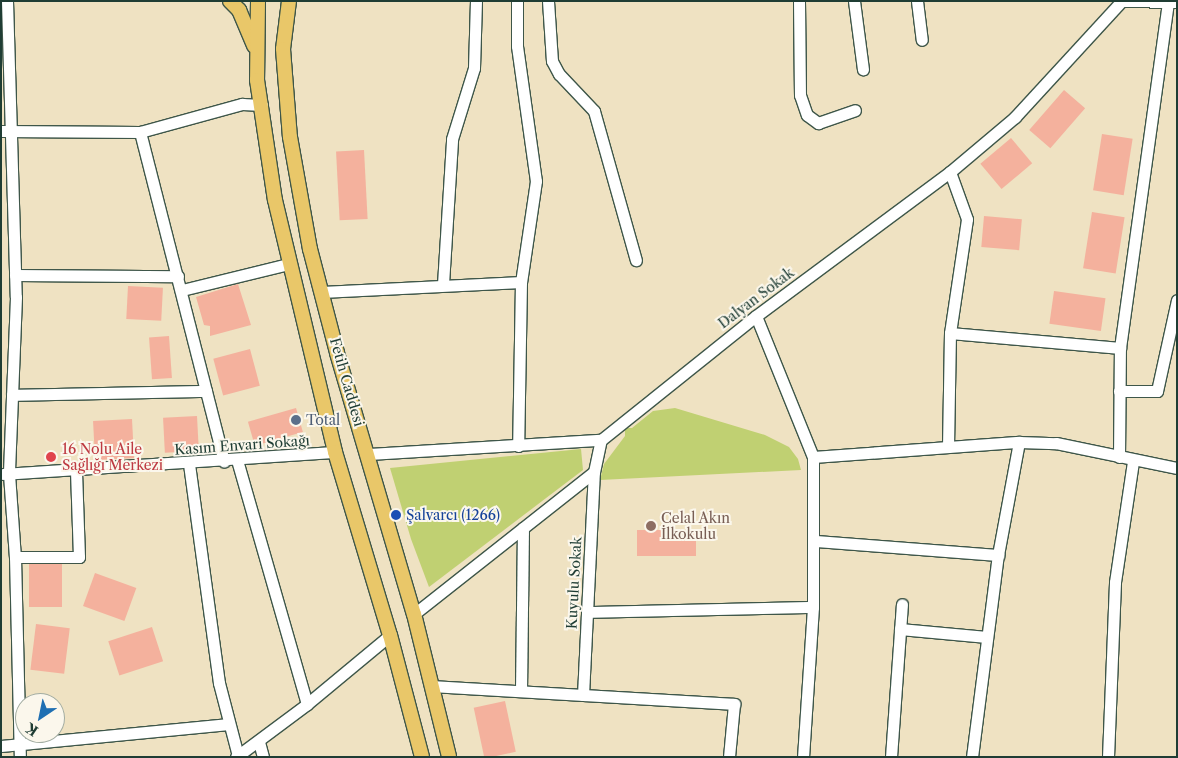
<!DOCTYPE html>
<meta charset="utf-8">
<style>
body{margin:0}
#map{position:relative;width:1178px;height:758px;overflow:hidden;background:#efe2c2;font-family:"Libre Caslon Text",serif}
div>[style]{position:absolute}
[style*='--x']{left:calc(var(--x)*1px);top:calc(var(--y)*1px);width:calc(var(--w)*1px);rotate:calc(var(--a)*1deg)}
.green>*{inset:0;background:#c0d072}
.building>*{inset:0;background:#f4b19d;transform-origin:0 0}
.roads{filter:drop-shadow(1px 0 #3e5649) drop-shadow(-1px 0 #3e5649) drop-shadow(0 1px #3e5649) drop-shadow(0 -1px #3e5649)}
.minor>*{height:11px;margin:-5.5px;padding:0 5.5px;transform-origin:5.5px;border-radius:5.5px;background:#fff}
.major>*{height:14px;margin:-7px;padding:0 7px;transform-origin:7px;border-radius:7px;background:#e9c769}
.dots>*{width:14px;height:14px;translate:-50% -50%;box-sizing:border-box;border:2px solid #fbf7ec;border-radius:50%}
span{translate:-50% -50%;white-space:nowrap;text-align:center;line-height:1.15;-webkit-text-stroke:4px #fbf7ec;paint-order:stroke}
.street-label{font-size:14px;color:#1f3d34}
.service-label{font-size:14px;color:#4e5e75}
.left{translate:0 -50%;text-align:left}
.health-label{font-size:14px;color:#be3a42}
.transit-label{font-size:14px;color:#164399}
.education-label{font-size:14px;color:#785e54}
.frame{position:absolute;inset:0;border:2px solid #1f3d34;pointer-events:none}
.north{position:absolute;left:15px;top:693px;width:50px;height:50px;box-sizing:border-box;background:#fbf7ec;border:1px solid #a3ada2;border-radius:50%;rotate:214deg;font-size:14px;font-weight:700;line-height:20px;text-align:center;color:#1f3d34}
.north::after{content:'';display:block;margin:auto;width:18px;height:22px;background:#1f6fb2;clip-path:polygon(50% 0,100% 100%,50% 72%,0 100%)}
</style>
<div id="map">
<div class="green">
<i style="clip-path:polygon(675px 408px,765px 435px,789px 447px,798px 459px,801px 470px,600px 480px,604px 464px,625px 436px,625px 428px,632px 428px,653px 411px)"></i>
<i style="clip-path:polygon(581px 449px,583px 470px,429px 587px,411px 539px,390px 468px)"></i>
</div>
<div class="building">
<i style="left:1064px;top:90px;width:28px;height:53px;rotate:41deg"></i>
<i style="left:1102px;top:134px;width:31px;height:57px;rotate:9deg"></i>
<i style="left:1011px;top:138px;width:33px;height:40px;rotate:50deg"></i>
<i style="left:364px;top:150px;width:69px;height:28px;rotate:87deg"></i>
<i style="left:1092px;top:212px;width:33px;height:57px;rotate:9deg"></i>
<i style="left:984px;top:216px;width:38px;height:31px;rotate:5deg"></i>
<i style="clip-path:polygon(238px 284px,251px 325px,210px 336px,210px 326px,204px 325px,196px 297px)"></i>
<i style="left:128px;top:286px;width:35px;height:33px;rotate:3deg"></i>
<i style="left:1054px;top:291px;width:52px;height:33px;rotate:8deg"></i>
<i style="left:169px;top:336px;width:42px;height:20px;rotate:86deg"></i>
<i style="left:250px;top:349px;width:38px;height:38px;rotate:75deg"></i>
<i style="left:296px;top:408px;width:25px;height:50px;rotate:74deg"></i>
<i style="left:197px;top:416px;width:35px;height:34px;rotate:87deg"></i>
<i style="left:132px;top:419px;width:39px;height:39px;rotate:87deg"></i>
<i style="left:696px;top:530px;width:26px;height:59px;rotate:90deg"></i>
<i style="left:29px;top:564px;width:33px;height:43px"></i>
<i style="left:95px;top:573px;width:44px;height:35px;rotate:20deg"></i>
<i style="left:36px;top:624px;width:34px;height:46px;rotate:7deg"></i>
<i style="left:152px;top:627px;width:36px;height:46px;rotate:72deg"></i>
<i style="left:505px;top:701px;width:52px;height:32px;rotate:78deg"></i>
</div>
<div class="roads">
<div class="minor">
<i style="--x:7;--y:1;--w:296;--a:88.3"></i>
<i style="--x:16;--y:297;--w:177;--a:92.3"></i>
<i style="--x:9;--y:474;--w:83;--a:85.9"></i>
<i style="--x:15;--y:557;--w:200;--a:88.6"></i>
<i style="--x:517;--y:1;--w:45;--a:90"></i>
<i style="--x:517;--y:46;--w:136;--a:82"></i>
<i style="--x:536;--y:181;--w:102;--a:98.4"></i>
<i style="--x:521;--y:282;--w:164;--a:91"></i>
<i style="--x:548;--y:1;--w:60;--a:86.2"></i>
<i style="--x:552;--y:61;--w:15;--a:62"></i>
<i style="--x:559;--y:74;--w:51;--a:46.6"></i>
<i style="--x:594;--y:111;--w:155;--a:74.3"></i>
<i style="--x:799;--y:1;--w:94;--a:89.4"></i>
<i style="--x:800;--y:95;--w:21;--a:71"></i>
<i style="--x:807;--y:115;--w:14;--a:36"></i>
<i style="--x:818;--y:123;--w:39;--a:-19"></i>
<i style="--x:854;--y:1;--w:69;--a:82.5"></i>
<i style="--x:917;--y:1;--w:39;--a:83"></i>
<i style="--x:1120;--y:1;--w:57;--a:1"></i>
<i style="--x:1;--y:131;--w:139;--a:0.4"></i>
<i style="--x:140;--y:132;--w:106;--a:-15.4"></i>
<i style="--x:242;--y:104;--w:20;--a:3"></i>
<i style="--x:140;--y:132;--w:340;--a:75.7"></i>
<i style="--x:15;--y:275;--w:163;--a:0.4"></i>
<i style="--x:443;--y:284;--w:145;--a:-86.4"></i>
<i style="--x:452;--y:139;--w:74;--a:-72.8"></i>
<i style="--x:474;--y:68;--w:67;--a:-88.3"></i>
<i style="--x:182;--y:290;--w:110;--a:-13.7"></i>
<i style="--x:322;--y:292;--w:199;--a:-2.9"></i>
<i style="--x:756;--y:316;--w:152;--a:68"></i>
<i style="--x:813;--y:457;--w:150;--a:90"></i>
<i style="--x:813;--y:607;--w:150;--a:93.8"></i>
<i style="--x:950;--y:333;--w:171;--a:5"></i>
<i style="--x:1119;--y:391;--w:38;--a:0"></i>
<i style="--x:1157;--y:391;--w:93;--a:-77.6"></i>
<i style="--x:12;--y:395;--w:194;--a:-1.2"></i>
<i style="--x:948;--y:447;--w:114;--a:-89"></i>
<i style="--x:950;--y:333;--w:115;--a:-81.5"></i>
<i style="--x:967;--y:219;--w:50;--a:-109.9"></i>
<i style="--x:369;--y:454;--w:232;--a:-3.5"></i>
<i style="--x:813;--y:457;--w:207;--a:-4.2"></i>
<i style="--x:1019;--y:442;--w:37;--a:2"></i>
<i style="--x:1056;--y:443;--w:124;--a:11.7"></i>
<i style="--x:1119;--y:457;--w:109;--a:-89.5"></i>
<i style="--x:1120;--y:348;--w:348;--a:-82.1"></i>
<i style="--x:237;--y:460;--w:254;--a:74"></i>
<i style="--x:189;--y:464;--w:221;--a:82.2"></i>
<i style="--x:219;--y:683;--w:75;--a:75.4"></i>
<i style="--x:3;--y:474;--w:333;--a:-3.8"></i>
<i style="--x:815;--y:541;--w:184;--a:4.4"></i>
<i style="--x:15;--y:557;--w:64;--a:0"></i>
<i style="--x:79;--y:557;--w:86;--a:-92"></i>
<i style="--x:587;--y:612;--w:226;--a:-1.3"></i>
<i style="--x:414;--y:614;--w:229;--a:-38.3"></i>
<i style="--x:594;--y:472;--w:33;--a:-78"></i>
<i style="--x:601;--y:440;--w:198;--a:-38.7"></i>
<i style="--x:756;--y:316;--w:242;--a:-36.6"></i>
<i style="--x:950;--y:172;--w:85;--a:-40.2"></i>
<i style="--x:1015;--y:117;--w:155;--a:-47.4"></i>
<i style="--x:900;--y:629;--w:87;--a:5.3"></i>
<i style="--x:432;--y:686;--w:303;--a:3.4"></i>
<i style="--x:734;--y:704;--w:53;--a:95.4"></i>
<i style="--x:521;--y:691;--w:163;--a:-89.3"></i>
<i style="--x:583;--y:695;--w:223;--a:-87.2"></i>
<i style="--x:259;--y:742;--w:16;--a:75"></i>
<i style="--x:1;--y:746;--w:229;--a:-5.5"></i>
<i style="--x:236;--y:757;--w:89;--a:-36.7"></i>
<i style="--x:307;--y:704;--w:108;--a:-39.7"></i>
<i style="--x:891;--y:757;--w:153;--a:-85.9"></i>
<i style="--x:972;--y:757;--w:204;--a:-82.7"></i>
<i style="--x:998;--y:555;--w:115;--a:-79.5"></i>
<i style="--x:1108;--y:757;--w:175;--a:-87.7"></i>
<i style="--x:1115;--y:582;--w:122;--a:-81.5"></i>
</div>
<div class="major">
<i style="--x:230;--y:1;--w:13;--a:45"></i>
<i style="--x:239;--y:10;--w:39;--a:67"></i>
<i style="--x:258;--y:1;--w:79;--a:90.7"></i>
<i style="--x:257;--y:80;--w:121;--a:81.5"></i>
<i style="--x:275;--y:200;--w:259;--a:76.6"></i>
<i style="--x:335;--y:452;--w:191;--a:73.3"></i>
<i style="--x:390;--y:635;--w:126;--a:75.3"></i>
<i style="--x:289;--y:1;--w:48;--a:97.1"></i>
<i style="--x:283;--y:49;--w:88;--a:85.5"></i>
<i style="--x:290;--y:137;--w:114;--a:79.9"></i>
<i style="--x:310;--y:249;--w:107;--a:75.4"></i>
<i style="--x:337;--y:353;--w:272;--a:73.6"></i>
<i style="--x:414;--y:614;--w:147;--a:76.2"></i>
</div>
</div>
<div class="dots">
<i style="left:296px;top:420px;background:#5c6f8a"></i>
<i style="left:51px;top:457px;background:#e0444e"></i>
<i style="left:396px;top:515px;background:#1a4fb4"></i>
<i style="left:651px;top:526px;background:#8d6e63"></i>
</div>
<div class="street-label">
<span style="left:756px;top:298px;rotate:-37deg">Dalyan Sokak</span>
<span style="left:347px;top:382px;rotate:74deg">Fetih Caddesi</span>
<span style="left:242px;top:445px;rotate:-4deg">Kasım Envari Sokağı</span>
<span style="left:574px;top:583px;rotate:-87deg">Kuyulu Sokak</span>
</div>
<div class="service-label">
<span class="left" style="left:306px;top:420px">Total</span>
</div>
<div class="health-label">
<span class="left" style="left:62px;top:457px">16 Nolu Aile<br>Sağlığı Merkezi</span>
</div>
<div class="transit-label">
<span class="left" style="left:406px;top:515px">Şalvarcı (1266)</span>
</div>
<div class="education-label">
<span class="left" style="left:661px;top:526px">Celal Akın<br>İlkokulu</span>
</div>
<div class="frame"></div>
<div class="north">K</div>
</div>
